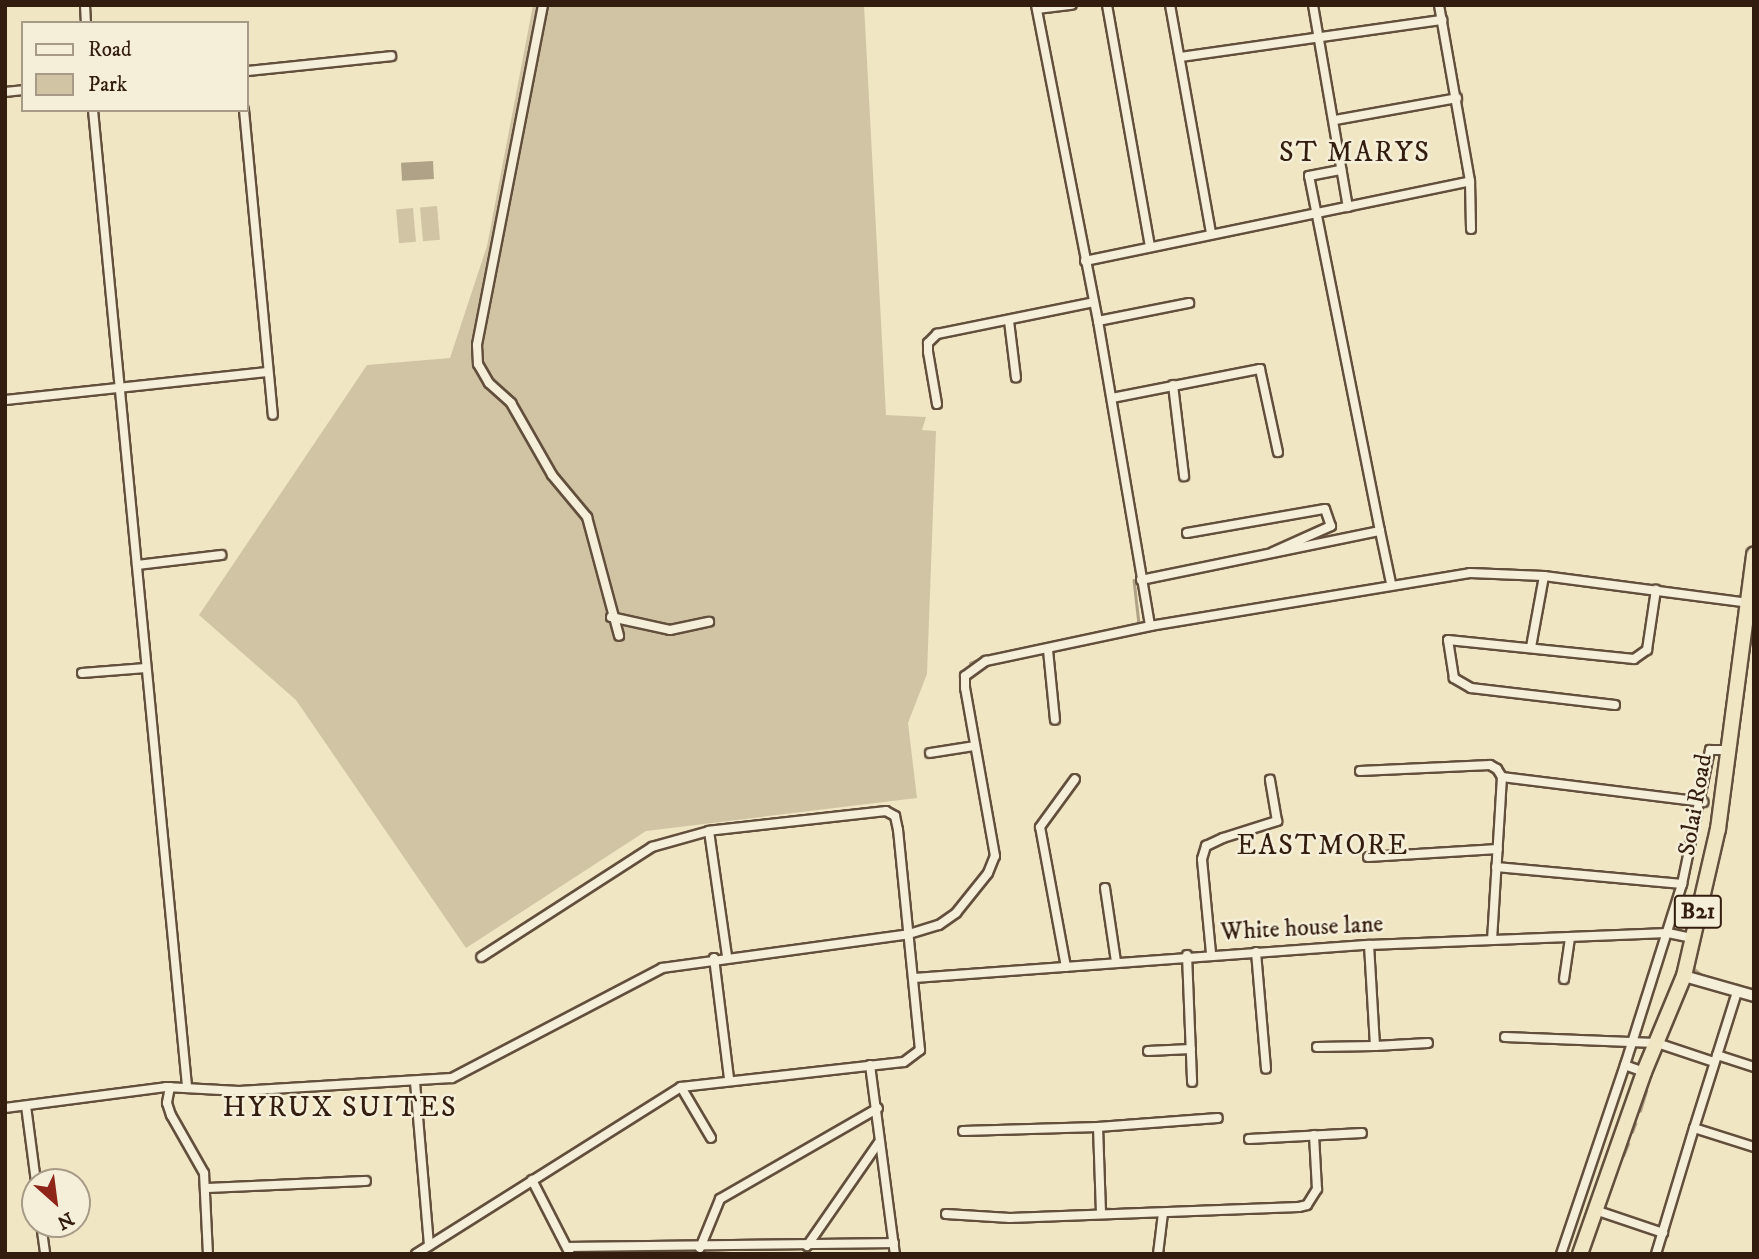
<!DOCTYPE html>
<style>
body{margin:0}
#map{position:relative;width:1759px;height:1259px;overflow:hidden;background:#f0e6c4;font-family:"IM FELL DW Pica",serif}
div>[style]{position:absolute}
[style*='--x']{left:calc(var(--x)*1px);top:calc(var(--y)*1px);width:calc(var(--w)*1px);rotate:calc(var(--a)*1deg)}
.green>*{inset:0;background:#d0c4a5;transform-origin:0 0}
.water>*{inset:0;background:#b0a286;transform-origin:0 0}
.stream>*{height:2.5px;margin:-1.25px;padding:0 1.25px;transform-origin:1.25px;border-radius:1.25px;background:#b0a286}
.roads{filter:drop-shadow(2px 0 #624f3c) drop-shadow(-2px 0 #624f3c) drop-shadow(0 2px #624f3c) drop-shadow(0 -2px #624f3c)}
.minor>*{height:8px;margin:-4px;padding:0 4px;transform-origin:4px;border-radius:4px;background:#f5efd9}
.tertiary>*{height:10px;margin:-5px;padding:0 5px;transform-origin:5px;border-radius:5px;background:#f5efd9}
.trunk>*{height:14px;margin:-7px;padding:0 7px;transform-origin:7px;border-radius:7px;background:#f0e6c4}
span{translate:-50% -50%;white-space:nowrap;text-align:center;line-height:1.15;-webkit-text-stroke:5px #f5efd9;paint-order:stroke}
.shield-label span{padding:2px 5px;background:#f5efd9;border:2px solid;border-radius:5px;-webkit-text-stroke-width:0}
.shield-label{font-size:23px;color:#331d0f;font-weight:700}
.street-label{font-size:24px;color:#331d0f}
.quarter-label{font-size:28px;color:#331d0f;letter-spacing:2px}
.frame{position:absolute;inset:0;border:7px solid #331d0f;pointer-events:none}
.legend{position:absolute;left:21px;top:21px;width:228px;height:91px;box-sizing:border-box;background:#f5efd9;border:2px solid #a79b88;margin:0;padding:9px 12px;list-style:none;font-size:21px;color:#331d0f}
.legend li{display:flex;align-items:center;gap:14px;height:35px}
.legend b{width:35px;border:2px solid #a79b88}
.north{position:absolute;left:21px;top:1168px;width:70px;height:70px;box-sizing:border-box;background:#f5efd9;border:2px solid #a79b88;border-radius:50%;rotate:152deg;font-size:19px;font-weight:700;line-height:28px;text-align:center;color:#331d0f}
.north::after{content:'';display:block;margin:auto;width:24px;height:32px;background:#8f2418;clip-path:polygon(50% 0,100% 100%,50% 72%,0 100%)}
</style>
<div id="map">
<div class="green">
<i style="clip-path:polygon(533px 5px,864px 5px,886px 415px,926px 417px,922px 430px,936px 431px,927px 674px,908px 723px,917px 798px,646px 831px,466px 948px,296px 700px,199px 615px,367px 365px,450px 358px,487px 246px)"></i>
<i style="left:437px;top:206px;width:34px;height:17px;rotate:85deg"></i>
<i style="left:413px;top:208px;width:34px;height:17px;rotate:85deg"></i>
</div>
<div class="water">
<i style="left:433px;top:161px;width:18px;height:32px;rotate:87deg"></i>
</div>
<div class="stream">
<i style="--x:1134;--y:580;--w:44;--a:83.5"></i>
<i style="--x:999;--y:654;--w:32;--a:-11"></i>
<i style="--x:970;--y:663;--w:8;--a:-23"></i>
<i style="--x:1692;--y:967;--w:14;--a:39"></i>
<i style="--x:1729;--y:983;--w:10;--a:11"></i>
<i style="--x:1744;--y:987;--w:10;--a:11"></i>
<i style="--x:1640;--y:1111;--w:21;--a:-73"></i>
<i style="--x:1632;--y:1132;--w:9;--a:-69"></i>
<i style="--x:1623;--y:1156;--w:13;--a:-67"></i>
<i style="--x:1594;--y:1191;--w:14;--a:-69"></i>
<i style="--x:1104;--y:1208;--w:16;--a:7"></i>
<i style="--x:1171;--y:1216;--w:17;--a:-3"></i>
<i style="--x:1572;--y:1254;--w:25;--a:-69"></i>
</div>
<div class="roads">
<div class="minor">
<i style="--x:85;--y:5;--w:18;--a:87"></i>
<i style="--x:543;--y:5;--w:346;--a:101"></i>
<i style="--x:477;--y:345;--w:19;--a:87"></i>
<i style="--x:478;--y:364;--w:22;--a:60"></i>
<i style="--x:489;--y:383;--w:30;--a:42"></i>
<i style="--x:511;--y:403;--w:83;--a:60.3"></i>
<i style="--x:552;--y:475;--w:55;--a:50.2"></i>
<i style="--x:587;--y:517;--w:123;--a:74.9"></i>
<i style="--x:1036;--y:5;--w:322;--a:78.9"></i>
<i style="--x:1098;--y:321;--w:309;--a:80.3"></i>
<i style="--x:1107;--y:5;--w:245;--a:79.9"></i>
<i style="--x:1170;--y:5;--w:231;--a:79.8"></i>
<i style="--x:1313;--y:5;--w:205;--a:80.2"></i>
<i style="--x:1037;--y:9;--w:35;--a:-7"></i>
<i style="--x:1181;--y:57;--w:264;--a:-8.1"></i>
<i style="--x:247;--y:71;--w:145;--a:-5.9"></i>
<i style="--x:5;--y:92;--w:18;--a:-6"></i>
<i style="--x:93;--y:110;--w:981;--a:84.5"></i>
<i style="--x:244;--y:110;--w:306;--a:84.6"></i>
<i style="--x:1335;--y:120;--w:124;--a:-10.2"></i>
<i style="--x:1470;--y:181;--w:48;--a:88.8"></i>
<i style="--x:1085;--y:261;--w:393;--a:-11.7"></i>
<i style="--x:1470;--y:181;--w:179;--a:-100"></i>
<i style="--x:1009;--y:321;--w:57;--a:83"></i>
<i style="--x:1098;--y:321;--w:93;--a:-11.2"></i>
<i style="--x:1173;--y:385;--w:92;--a:83.1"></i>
<i style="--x:1112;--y:398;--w:151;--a:-11.1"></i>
<i style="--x:1260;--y:369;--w:85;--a:77.8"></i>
<i style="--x:5;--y:400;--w:264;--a:-6.1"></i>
<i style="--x:937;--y:404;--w:53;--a:-99.8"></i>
<i style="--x:928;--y:352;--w:9;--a:-90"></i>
<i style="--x:928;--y:343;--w:13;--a:-45"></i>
<i style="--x:937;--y:334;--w:160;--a:-11.5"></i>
<i style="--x:1380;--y:531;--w:53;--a:78.1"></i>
<i style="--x:1187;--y:533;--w:140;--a:-9.9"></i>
<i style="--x:1325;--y:509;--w:18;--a:71"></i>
<i style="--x:1331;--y:526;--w:64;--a:155.9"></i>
<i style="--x:137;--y:565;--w:85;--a:-6.8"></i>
<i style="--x:1141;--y:580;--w:244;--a:-11.6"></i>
<i style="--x:1380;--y:531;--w:362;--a:-101.3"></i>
<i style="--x:1309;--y:176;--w:33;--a:-11"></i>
<i style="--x:611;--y:617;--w:60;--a:12.4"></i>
<i style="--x:670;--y:630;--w:40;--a:-12"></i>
<i style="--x:1531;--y:647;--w:72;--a:-79.6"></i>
<i style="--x:1048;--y:650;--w:70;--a:84.3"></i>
<i style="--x:82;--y:673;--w:64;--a:-4.5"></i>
<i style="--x:1615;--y:705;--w:145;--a:-173.3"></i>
<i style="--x:1471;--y:688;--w:20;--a:-150"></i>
<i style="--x:1454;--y:678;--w:38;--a:-99"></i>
<i style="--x:1448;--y:640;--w:187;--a:5.8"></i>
<i style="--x:1634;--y:659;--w:16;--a:-35"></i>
<i style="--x:1647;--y:650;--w:61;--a:-81.5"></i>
<i style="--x:930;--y:753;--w:45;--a:-9"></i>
<i style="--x:1360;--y:771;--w:130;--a:-2.6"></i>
<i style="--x:1490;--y:765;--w:8;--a:30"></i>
<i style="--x:1497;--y:769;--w:9;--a:58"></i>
<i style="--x:1502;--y:777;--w:162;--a:93.5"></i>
<i style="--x:1502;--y:777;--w:203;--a:7.1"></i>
<i style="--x:709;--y:831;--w:126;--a:81.8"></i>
<i style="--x:1368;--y:857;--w:130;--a:-3.5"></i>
<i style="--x:1496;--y:867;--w:187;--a:5.2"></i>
<i style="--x:1105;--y:888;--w:75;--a:81.5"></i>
<i style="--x:1369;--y:945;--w:101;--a:86.6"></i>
<i style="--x:1375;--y:1046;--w:53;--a:-3.2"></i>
<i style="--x:1256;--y:952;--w:117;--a:85.1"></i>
<i style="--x:1211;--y:953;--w:94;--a:-95.5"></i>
<i style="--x:1202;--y:859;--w:14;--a:-73"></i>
<i style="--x:1206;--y:846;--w:19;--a:-25"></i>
<i style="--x:1223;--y:838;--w:57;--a:-17.5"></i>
<i style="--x:1277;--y:821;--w:42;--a:-99.7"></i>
<i style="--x:1187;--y:955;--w:127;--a:87.7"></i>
<i style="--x:714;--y:958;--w:122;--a:82.9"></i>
<i style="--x:1066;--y:967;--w:142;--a:-100.5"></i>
<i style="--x:1040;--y:827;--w:59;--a:-53.9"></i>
<i style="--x:915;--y:978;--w:455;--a:-4.2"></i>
<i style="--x:1369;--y:945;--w:299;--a:-2.3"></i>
<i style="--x:1668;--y:933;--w:25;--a:12"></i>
<i style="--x:1564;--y:979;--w:41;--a:-81.7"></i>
<i style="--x:1737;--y:992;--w:143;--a:107.5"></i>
<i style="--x:1694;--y:1128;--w:63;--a:17.6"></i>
<i style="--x:1505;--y:1037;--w:152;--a:2.3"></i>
<i style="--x:1657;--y:1043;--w:60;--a:18.4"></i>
<i style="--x:1317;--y:1047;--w:58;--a:-1"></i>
<i style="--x:1148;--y:1051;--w:43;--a:-2.7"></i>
<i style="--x:1717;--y:1055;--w:39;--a:18"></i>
<i style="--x:870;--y:1065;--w:191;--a:82.5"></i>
<i style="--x:1644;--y:1072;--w:20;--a:-160"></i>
<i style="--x:1625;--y:1065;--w:190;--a:-72.5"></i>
<i style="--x:1682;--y:884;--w:137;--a:-78.2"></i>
<i style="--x:1710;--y:750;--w:19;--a:0"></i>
<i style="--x:415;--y:1082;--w:164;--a:85.1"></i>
<i style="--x:170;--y:1087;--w:16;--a:101"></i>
<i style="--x:167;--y:1103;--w:13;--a:72"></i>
<i style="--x:171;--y:1115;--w:67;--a:60.4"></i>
<i style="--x:204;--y:1173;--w:81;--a:87.2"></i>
<i style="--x:681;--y:1087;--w:59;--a:59.5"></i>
<i style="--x:26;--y:1106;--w:77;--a:82.5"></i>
<i style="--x:5;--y:1108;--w:162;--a:-7.4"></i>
<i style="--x:166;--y:1087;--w:73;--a:3.1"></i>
<i style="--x:239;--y:1091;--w:213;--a:-3.5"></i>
<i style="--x:452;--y:1078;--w:237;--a:-27.6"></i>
<i style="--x:662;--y:968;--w:249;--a:-7.8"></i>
<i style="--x:909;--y:934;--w:31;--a:-17"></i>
<i style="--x:939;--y:925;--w:21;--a:-35"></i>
<i style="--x:956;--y:913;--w:51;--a:-51.3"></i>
<i style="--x:988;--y:873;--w:18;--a:-68"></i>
<i style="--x:995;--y:856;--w:171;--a:-100.1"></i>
<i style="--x:965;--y:688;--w:12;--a:-90"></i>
<i style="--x:965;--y:676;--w:26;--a:-36"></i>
<i style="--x:986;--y:661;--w:168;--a:-12"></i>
<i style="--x:1150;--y:626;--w:324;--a:-9.4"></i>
<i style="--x:1470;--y:573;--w:74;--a:2.3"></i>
<i style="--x:1544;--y:576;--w:206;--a:7.5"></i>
<i style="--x:1098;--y:1127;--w:120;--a:-4.3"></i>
<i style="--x:963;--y:1131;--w:135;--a:-1.7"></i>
<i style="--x:1098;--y:1127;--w:87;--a:88"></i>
<i style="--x:1249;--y:1139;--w:113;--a:-3"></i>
<i style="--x:532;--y:1180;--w:83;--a:62.8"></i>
<i style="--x:206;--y:1188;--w:160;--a:-2.5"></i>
<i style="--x:1595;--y:1210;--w:72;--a:18.7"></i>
<i style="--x:946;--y:1214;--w:64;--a:3.6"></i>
<i style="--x:1010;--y:1218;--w:289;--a:-2.2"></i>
<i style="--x:1299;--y:1207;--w:8;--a:-14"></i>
<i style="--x:1307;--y:1205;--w:19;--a:-58"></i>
<i style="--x:1317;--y:1189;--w:54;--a:-93.2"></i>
<i style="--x:41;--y:1224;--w:30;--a:82"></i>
<i style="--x:807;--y:1246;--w:126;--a:-55.3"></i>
<i style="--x:569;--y:1247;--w:325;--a:-0.7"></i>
<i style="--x:700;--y:1248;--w:53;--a:-67.8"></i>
<i style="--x:720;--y:1199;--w:182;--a:-29.9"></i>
<i style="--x:416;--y:1254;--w:313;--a:-32.2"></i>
<i style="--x:681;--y:1087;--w:224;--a:-6.4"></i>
<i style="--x:904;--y:1062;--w:20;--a:-37"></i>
<i style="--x:920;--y:1050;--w:221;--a:-95.7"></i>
<i style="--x:898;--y:830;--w:14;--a:-102"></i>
<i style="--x:895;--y:816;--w:10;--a:-151"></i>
<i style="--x:886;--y:811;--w:178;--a:173.6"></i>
<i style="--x:709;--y:831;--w:59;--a:164.3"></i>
<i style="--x:652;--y:847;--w:203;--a:147.2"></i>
<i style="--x:1158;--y:1254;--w:39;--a:-83"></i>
<i style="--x:1561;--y:1254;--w:200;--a:-71.3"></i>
<i style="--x:1656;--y:1254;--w:132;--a:-73.2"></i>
</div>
<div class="tertiary">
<i style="--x:1684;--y:976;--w:73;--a:15.9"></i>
</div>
<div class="trunk">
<i style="--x:1580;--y:1254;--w:193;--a:-70.6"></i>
<i style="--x:1644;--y:1072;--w:104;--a:-67.4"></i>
<i style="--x:1684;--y:976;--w:151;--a:-77"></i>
<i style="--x:1718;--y:829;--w:277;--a:-82.5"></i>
</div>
</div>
<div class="shield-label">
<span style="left:1698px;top:912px">B21</span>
</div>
<div class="street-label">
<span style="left:1696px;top:805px;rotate:-80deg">Solai Road</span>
<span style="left:1302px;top:929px;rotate:-3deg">White house lane</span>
</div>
<div class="quarter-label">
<span style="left:1355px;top:153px">ST MARYS</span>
<span style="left:1323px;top:846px">EASTMORE</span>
<span style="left:340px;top:1108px">HYRUX SUITES</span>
</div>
<div class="frame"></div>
<ul class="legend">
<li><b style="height:9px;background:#f5efd9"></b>Road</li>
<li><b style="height:19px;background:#d0c4a5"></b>Park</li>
</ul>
<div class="north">N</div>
</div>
